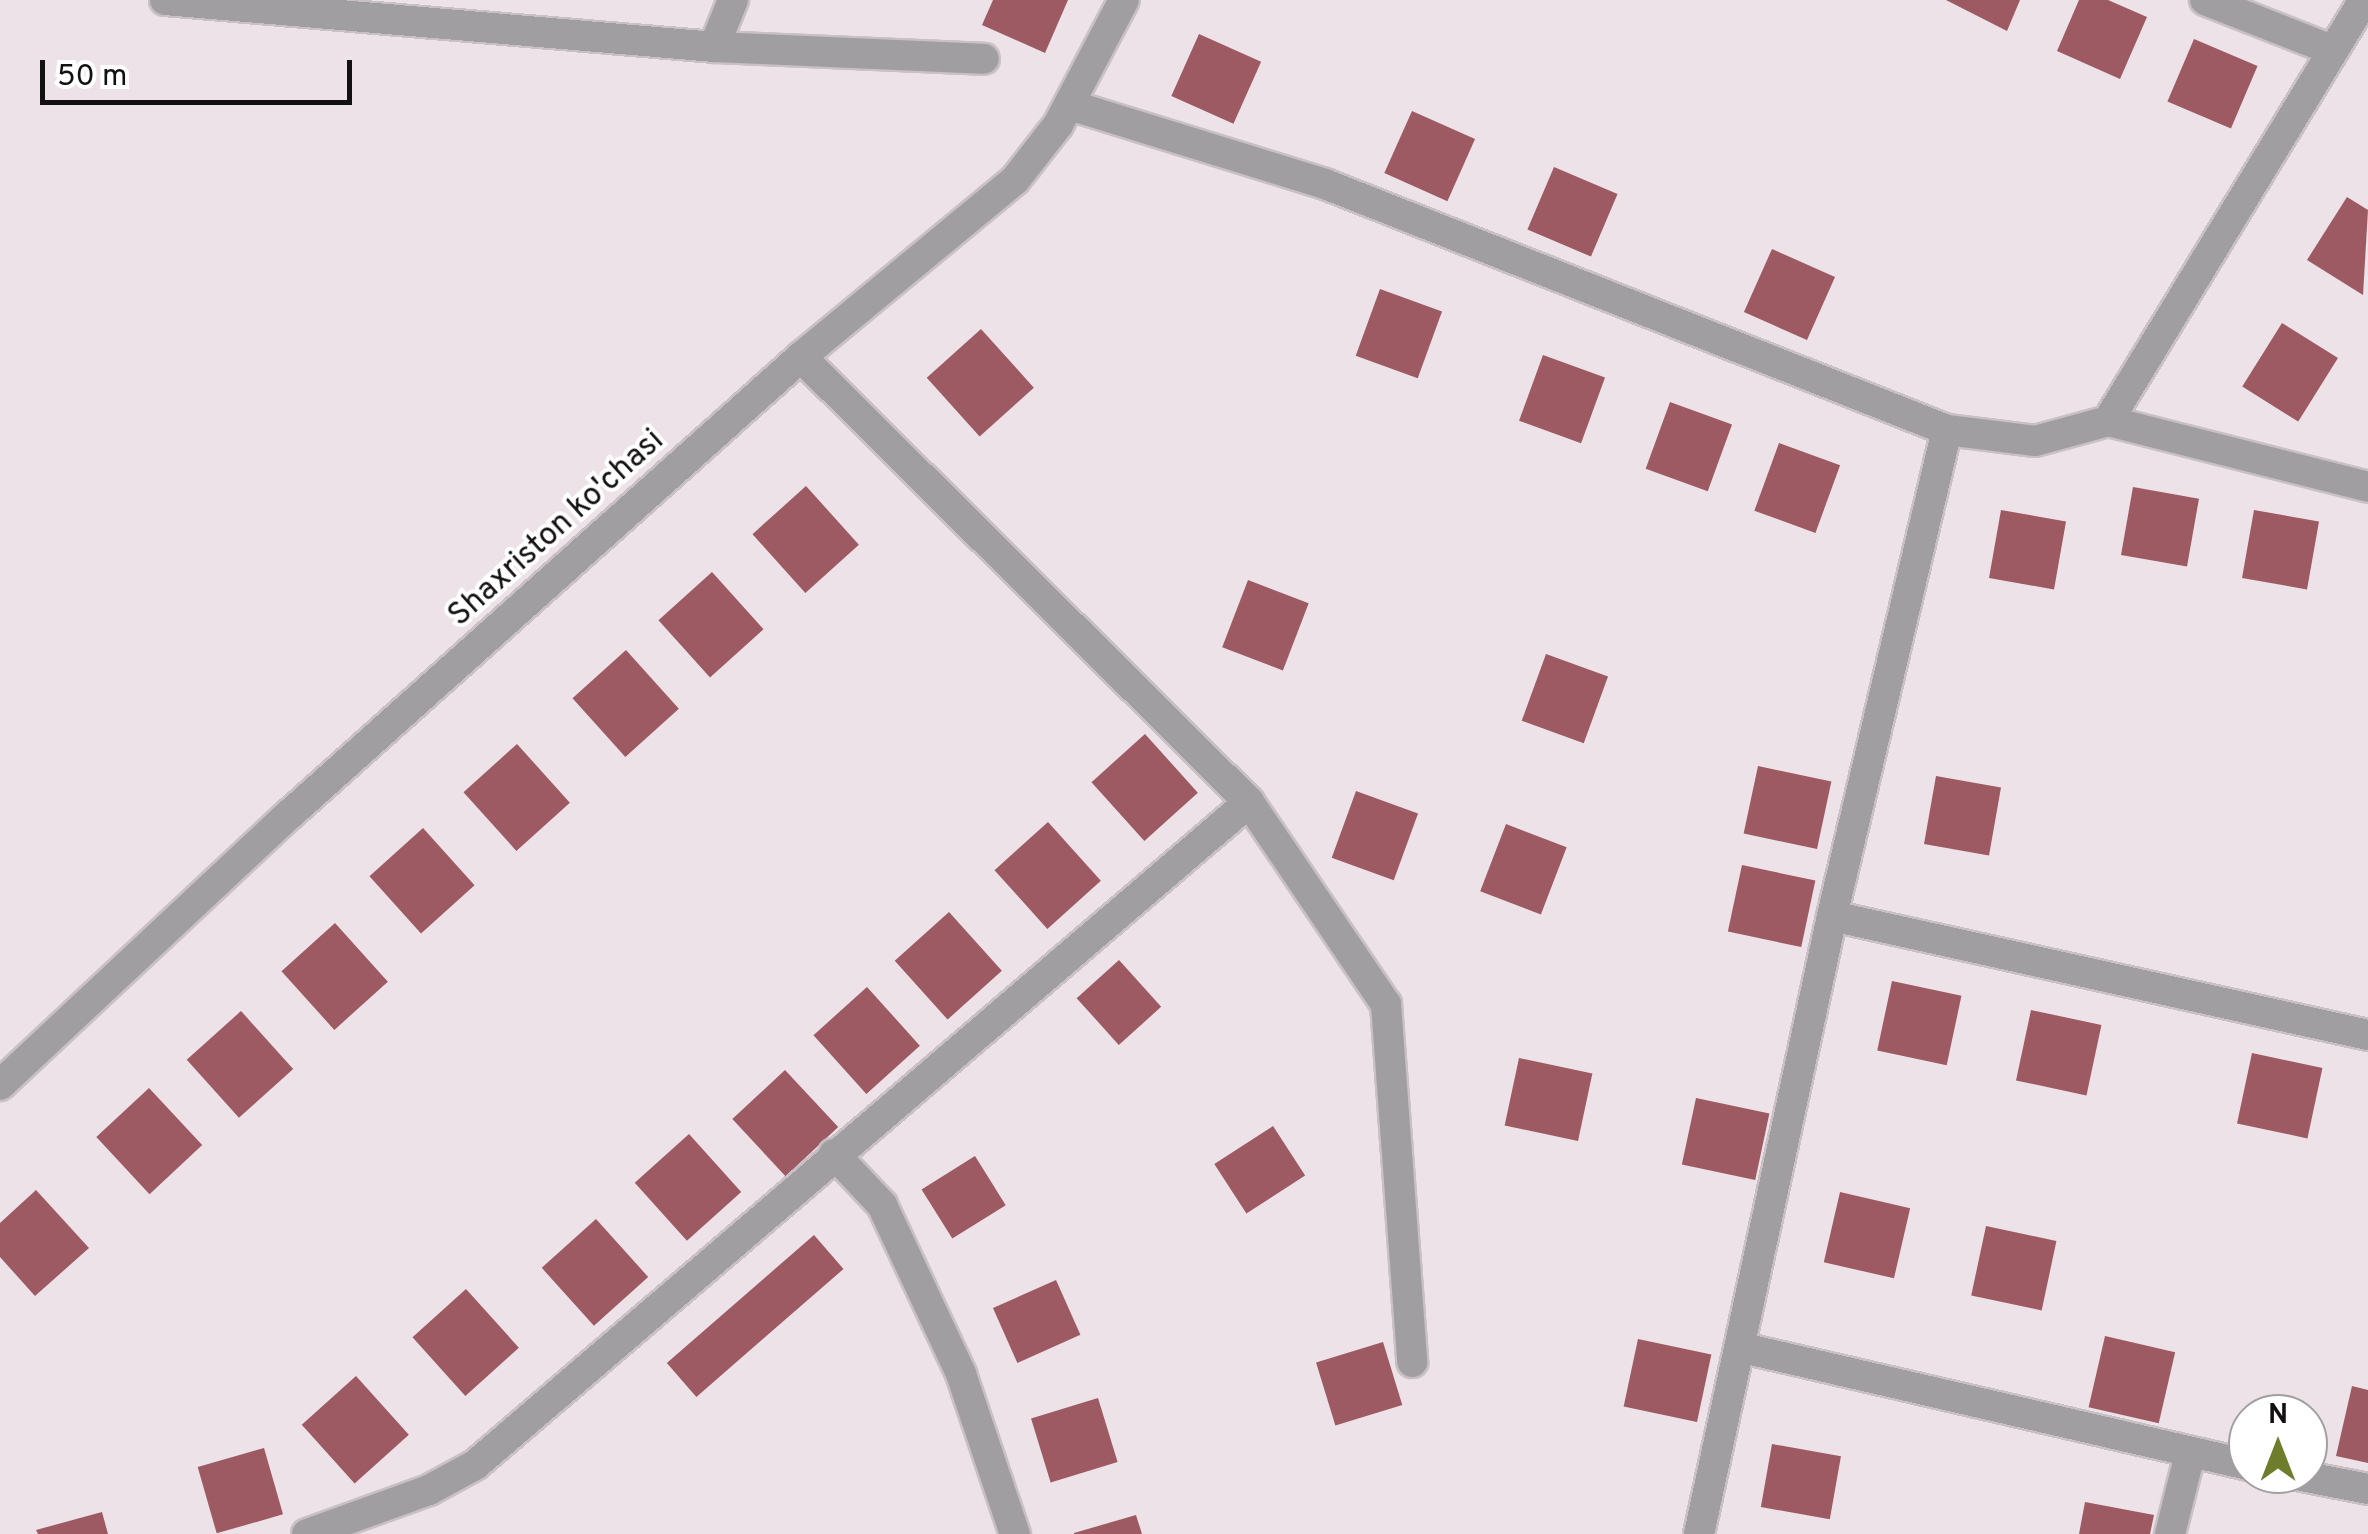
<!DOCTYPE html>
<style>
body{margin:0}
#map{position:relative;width:2368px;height:1534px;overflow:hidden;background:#ece2e7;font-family:Overpass,sans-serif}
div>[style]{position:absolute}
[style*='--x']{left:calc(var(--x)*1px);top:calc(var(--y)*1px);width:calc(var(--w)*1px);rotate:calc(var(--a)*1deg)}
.building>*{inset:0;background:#9d5a63;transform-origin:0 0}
.roads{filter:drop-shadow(2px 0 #c9c0c5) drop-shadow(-2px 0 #c9c0c5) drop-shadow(0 2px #c9c0c5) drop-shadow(0 -2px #c9c0c5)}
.minor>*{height:30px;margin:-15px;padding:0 15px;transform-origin:15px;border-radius:15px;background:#a09ea1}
span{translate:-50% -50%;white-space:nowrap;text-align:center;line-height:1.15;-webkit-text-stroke:8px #fff;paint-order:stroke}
.street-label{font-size:32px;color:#131012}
.north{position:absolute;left:2228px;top:1394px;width:100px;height:100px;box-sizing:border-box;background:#fff;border:2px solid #a19fa0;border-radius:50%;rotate:0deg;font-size:28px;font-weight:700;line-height:40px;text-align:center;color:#131012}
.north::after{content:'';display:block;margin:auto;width:35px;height:45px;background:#6d7d2b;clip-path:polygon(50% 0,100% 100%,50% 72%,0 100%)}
.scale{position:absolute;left:40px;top:60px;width:312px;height:45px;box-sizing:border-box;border:5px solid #131012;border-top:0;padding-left:12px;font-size:30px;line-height:35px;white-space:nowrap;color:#131012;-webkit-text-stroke:8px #fff;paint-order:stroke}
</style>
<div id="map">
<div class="building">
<i style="clip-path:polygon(993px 0,1068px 0,1045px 53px,982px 25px)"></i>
<i style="clip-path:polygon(1946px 0,2020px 0,2007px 31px)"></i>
<i style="clip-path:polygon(2079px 0,2108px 0,2147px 17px,2120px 79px,2057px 51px)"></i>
<i style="left:1199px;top:34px;width:68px;height:68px;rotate:24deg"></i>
<i style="left:2194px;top:39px;width:69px;height:68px;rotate:23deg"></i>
<i style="left:1412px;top:111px;width:69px;height:68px;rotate:24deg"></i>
<i style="left:1554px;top:167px;width:69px;height:68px;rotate:23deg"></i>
<i style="clip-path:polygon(2347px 197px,2368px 210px,2363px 295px,2307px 260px)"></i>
<i style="left:1772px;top:249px;width:69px;height:69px;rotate:24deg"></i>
<i style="left:1380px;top:289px;width:66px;height:71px;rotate:20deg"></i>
<i style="left:2282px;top:323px;width:66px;height:75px;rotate:32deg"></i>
<i style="left:981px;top:329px;width:79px;height:73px;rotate:48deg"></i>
<i style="left:1543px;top:355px;width:66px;height:70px;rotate:20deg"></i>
<i style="left:1670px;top:402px;width:66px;height:71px;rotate:20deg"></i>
<i style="left:1779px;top:443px;width:65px;height:72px;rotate:20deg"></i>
<i style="left:806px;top:486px;width:79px;height:72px;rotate:48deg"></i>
<i style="left:2133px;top:487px;width:67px;height:69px;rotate:10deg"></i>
<i style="left:2001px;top:510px;width:66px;height:69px;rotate:10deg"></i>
<i style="left:2254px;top:510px;width:66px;height:69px;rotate:10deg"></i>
<i style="left:712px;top:572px;width:77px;height:72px;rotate:48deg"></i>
<i style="left:1248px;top:580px;width:65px;height:72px;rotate:21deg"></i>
<i style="left:626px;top:650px;width:79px;height:72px;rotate:48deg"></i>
<i style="left:1546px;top:654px;width:66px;height:71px;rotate:20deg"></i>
<i style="left:1145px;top:734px;width:79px;height:72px;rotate:48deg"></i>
<i style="left:517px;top:744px;width:79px;height:72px;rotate:48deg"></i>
<i style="left:1758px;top:766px;width:75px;height:69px;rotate:12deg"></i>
<i style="left:1936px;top:776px;width:66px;height:69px;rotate:10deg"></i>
<i style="left:1356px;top:791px;width:66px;height:71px;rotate:20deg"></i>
<i style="left:1048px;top:822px;width:79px;height:72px;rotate:48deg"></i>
<i style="left:1506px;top:824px;width:65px;height:72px;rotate:21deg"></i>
<i style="left:423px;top:828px;width:77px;height:72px;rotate:48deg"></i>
<i style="left:1742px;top:865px;width:75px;height:68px;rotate:12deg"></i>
<i style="left:949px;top:912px;width:79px;height:73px;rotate:48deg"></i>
<i style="left:335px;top:923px;width:79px;height:72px;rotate:48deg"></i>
<i style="left:1119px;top:960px;width:63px;height:57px;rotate:48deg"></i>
<i style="left:1892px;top:981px;width:71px;height:71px;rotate:12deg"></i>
<i style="left:867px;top:987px;width:79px;height:72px;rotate:48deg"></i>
<i style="left:2031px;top:1010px;width:72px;height:72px;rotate:12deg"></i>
<i style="left:241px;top:1011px;width:78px;height:73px;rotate:48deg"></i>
<i style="left:2252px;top:1053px;width:72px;height:72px;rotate:12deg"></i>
<i style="left:1519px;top:1058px;width:75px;height:69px;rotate:12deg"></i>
<i style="left:785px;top:1070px;width:78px;height:72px;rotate:47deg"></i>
<i style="left:149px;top:1088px;width:78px;height:72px;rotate:47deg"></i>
<i style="left:1696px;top:1098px;width:75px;height:68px;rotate:12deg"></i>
<i style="left:1273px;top:1126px;width:59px;height:70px;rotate:57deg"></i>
<i style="left:689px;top:1134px;width:78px;height:73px;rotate:48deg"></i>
<i style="left:975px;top:1156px;width:58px;height:63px;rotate:58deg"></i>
<i style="clip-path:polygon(36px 1190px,89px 1248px,35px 1296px,0 1257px,0 1223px)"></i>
<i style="left:1840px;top:1192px;width:72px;height:72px;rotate:13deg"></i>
<i style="left:596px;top:1219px;width:78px;height:73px;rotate:48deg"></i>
<i style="left:1986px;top:1226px;width:72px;height:71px;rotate:12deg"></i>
<i style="left:814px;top:1235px;width:45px;height:195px;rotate:49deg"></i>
<i style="left:1056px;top:1280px;width:60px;height:69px;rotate:66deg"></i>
<i style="left:466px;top:1289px;width:79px;height:72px;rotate:48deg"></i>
<i style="left:2105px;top:1336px;width:72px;height:73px;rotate:13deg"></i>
<i style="left:1638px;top:1339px;width:75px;height:69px;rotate:12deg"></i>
<i style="left:1383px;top:1342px;width:66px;height:70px;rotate:73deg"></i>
<i style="left:356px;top:1376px;width:79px;height:73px;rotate:48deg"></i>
<i style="clip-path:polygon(2352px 1386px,2368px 1390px,2368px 1463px,2336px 1456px)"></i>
<i style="left:1098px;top:1398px;width:67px;height:70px;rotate:73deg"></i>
<i style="left:1772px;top:1444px;width:70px;height:64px;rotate:10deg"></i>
<i style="left:264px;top:1448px;width:69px;height:69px;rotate:74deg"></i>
<i style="clip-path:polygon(2085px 1502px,2154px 1515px,2150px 1534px,2079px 1534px)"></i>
<i style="clip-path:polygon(102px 1512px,108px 1534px,38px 1534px,36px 1530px)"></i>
<i style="clip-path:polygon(1136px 1515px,1142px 1534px,1074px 1534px,1074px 1533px)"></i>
</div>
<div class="roads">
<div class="minor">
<i style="--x:165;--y:0;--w:551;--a:4.89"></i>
<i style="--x:714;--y:47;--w:270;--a:2.5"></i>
<i style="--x:2205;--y:0;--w:136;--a:21.5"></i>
<i style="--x:714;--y:47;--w:51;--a:-68"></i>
<i style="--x:1070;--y:105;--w:267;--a:17.2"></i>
<i style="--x:1325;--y:184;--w:669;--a:21.58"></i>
<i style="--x:1947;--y:430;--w:89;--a:7.1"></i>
<i style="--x:2035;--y:441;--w:76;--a:-15.3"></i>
<i style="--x:2108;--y:421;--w:268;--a:14.2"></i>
<i style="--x:801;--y:357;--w:631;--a:44.81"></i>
<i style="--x:1249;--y:802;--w:244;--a:55.9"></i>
<i style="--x:1386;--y:1004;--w:359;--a:85.8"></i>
<i style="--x:2108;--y:421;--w:493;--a:-58.7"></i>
<i style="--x:1832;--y:916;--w:549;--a:12.52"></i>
<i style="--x:0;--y:1085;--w:397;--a:-43.1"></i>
<i style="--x:290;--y:814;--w:686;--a:-41.81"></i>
<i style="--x:801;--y:357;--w:278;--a:-39.6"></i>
<i style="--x:1015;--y:180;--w:70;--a:-52"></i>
<i style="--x:1058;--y:125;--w:141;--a:-62.2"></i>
<i style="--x:834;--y:1154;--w:70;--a:46.7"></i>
<i style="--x:882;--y:1205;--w:187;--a:64.9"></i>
<i style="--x:961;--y:1374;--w:169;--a:71.4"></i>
<i style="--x:1743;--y:1348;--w:518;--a:13.04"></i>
<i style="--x:2292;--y:1474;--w:77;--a:11.2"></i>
<i style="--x:307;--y:1534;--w:130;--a:-19.8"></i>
<i style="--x:429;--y:1490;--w:52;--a:-28.5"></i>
<i style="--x:475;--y:1465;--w:1019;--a:-40.58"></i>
<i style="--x:1699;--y:1534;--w:632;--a:-77.85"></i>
<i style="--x:1832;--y:916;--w:499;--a:-76.7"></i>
<i style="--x:2170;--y:1534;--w:82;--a:-76"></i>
</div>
</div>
<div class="street-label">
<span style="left:557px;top:529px;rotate:-42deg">Shaxriston ko'chasi</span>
</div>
<div class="north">N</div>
<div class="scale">50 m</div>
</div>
